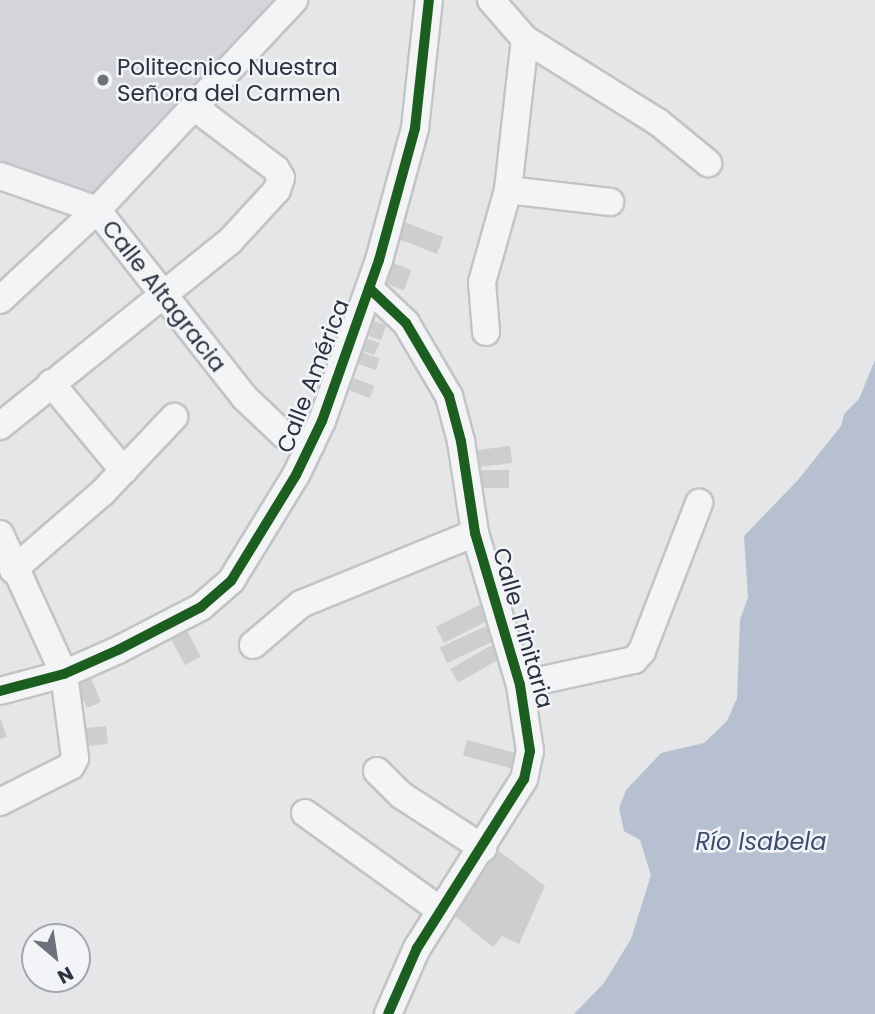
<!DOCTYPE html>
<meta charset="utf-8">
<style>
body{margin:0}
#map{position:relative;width:875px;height:1014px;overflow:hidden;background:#e4e6e8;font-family:Poppins,sans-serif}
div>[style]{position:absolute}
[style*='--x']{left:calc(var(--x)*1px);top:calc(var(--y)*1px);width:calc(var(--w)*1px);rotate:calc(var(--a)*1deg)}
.built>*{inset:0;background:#d3d5db}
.water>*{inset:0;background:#b6c0d0}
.building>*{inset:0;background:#ccced0;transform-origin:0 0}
.roads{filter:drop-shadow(2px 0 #c2c4c6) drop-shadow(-2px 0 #c2c4c6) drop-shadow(0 2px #c2c4c6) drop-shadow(0 -2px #c2c4c6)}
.minor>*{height:26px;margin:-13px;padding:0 13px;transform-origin:13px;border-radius:13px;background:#f3f4f5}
.cycleway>*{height:10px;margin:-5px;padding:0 5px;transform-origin:5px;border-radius:5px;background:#1b5e20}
.dots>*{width:19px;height:19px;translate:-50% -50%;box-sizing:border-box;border:4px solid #f2f4f7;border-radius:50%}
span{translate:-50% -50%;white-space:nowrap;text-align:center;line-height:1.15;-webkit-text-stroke:5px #f2f4f7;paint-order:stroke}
.poi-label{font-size:23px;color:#2c3240}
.left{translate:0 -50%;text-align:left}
.street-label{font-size:23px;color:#2c3240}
.water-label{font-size:24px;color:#3b4e6f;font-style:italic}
.north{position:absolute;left:21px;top:923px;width:70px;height:70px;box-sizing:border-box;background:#f2f4f7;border:2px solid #a3a6ae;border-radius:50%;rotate:151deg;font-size:19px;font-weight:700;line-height:28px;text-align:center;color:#2c3240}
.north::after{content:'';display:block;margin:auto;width:24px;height:32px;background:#6c717b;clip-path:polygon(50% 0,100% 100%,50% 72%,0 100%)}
</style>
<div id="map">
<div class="built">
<i style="clip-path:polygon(0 0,280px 0,95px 198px,40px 180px,0 160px)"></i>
</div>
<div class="water">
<i style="clip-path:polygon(875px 360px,875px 1014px,574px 1014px,604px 983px,631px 939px,651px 875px,640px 840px,624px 831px,619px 808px,626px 790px,661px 753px,704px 743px,727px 721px,737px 698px,740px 620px,748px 597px,744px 536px,798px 480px,841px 426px,844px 414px,859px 399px)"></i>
</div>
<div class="building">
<i style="left:404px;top:222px;width:42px;height:18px;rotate:21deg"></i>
<i style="left:391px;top:262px;width:22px;height:22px;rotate:21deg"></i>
<i style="left:374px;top:321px;width:13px;height:16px;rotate:18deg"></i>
<i style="clip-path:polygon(368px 339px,380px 343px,374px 355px,363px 351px)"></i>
<i style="left:361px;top:352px;width:20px;height:12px;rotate:20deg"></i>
<i style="left:354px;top:378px;width:22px;height:13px;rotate:21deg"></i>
<i style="left:510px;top:446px;width:17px;height:39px;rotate:83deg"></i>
<i style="left:475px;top:470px;width:34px;height:18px"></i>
<i style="left:483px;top:603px;width:18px;height:53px;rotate:63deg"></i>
<i style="left:184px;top:625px;width:36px;height:18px;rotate:62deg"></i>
<i style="left:486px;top:626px;width:17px;height:51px;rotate:65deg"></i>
<i style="left:497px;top:642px;width:16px;height:54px;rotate:60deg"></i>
<i style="clip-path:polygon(90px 676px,101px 702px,87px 708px,84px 701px,75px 706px,71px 684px)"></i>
<i style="clip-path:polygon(0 718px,7px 737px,0 739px)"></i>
<i style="left:106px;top:726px;width:18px;height:27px;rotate:84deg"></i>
<i style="left:467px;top:740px;width:51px;height:16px;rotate:15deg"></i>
<i style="clip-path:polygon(499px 851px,545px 886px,519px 944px,502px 936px,493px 947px,451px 913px)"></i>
</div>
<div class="roads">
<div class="minor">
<i style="--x:491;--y:0;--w:52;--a:48.9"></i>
<i style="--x:525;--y:39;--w:157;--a:32"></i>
<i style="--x:658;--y:122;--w:65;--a:39.4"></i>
<i style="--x:0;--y:176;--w:103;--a:19.3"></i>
<i style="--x:97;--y:210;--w:238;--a:51.8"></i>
<i style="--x:244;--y:397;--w:54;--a:43.5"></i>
<i style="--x:283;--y:434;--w:30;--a:20"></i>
<i style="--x:508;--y:190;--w:103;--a:6.7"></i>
<i style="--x:369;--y:288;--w:51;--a:43.4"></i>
<i style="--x:406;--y:323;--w:85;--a:59.5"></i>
<i style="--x:449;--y:396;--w:47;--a:75.1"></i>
<i style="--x:461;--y:441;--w:93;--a:81.3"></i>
<i style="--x:475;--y:533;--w:159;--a:73.5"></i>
<i style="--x:520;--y:685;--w:67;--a:81.4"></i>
<i style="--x:530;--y:751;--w:29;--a:102"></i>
<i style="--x:524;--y:779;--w:200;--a:122.3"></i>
<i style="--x:417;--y:948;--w:72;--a:113.7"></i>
<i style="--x:0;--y:300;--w:132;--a:-42.9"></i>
<i style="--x:97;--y:210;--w:288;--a:-46.8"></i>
<i style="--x:486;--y:332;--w:50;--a:-94.6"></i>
<i style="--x:482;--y:282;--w:96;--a:-74.2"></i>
<i style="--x:508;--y:190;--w:152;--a:-83.6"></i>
<i style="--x:51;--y:383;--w:114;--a:50.3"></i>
<i style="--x:0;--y:426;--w:295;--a:-38.8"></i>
<i style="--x:230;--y:241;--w:69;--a:-47.3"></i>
<i style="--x:277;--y:190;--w:13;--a:-72"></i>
<i style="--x:281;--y:178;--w:10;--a:-119"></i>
<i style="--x:276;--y:169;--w:103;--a:-142.9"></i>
<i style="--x:0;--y:534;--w:154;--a:65.4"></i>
<i style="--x:64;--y:674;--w:85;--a:82.5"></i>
<i style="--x:75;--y:758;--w:9;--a:117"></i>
<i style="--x:71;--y:766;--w:80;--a:153.1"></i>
<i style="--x:13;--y:570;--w:118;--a:-40.9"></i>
<i style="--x:102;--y:493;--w:105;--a:-46.5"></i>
<i style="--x:253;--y:645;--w:63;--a:-40.5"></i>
<i style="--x:301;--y:604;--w:188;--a:-22.2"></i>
<i style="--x:520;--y:685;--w:117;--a:-12.4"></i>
<i style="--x:634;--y:660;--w:12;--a:-48"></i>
<i style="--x:642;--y:651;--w:159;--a:-68.9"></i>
<i style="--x:0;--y:691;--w:66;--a:-14.9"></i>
<i style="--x:64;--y:674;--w:59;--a:-24"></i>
<i style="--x:118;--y:650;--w:93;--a:-27.4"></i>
<i style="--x:201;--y:607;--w:40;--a:-41"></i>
<i style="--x:231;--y:581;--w:124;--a:-58.5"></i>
<i style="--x:296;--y:475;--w:60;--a:-64.3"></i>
<i style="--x:322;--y:421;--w:171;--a:-70.5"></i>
<i style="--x:379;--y:260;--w:137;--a:-74.7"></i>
<i style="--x:415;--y:128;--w:129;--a:-83.8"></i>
<i style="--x:377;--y:771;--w:34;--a:45"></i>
<i style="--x:401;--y:795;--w:98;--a:32.9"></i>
<i style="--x:305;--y:813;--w:166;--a:35.7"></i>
</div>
</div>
<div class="cycleway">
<i style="--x:369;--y:288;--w:51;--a:43.4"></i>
<i style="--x:406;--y:323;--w:85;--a:59.5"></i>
<i style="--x:449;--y:396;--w:47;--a:75.1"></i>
<i style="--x:461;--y:441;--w:93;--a:81.3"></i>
<i style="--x:475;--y:533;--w:159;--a:73.5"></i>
<i style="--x:520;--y:685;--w:67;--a:81.4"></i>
<i style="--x:530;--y:751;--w:29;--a:102"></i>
<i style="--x:524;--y:779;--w:200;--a:122.3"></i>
<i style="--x:417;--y:948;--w:72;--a:113.7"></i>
<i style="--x:0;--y:691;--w:66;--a:-14.9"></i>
<i style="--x:64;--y:674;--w:59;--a:-24"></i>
<i style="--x:118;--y:650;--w:93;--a:-27.4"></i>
<i style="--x:201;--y:607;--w:40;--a:-41"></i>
<i style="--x:231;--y:581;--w:124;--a:-58.5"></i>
<i style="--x:296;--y:475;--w:60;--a:-64.3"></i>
<i style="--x:322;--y:421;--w:171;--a:-70.5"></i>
<i style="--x:379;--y:260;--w:137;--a:-74.7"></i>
<i style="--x:415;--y:128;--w:129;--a:-83.8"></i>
</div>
<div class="dots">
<i style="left:103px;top:80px;background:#6c717b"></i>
</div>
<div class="poi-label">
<span class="left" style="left:117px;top:80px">Politecnico Nuestra<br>Señora del Carmen</span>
</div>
<div class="street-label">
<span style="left:164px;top:296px;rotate:52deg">Calle Altagracia</span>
<span style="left:313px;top:376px;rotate:-69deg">Calle América</span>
<span style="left:523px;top:628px;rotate:74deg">Calle Trinitaria</span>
</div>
<div class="water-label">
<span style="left:761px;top:842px">Río Isabela</span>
</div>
<div class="north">N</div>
</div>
